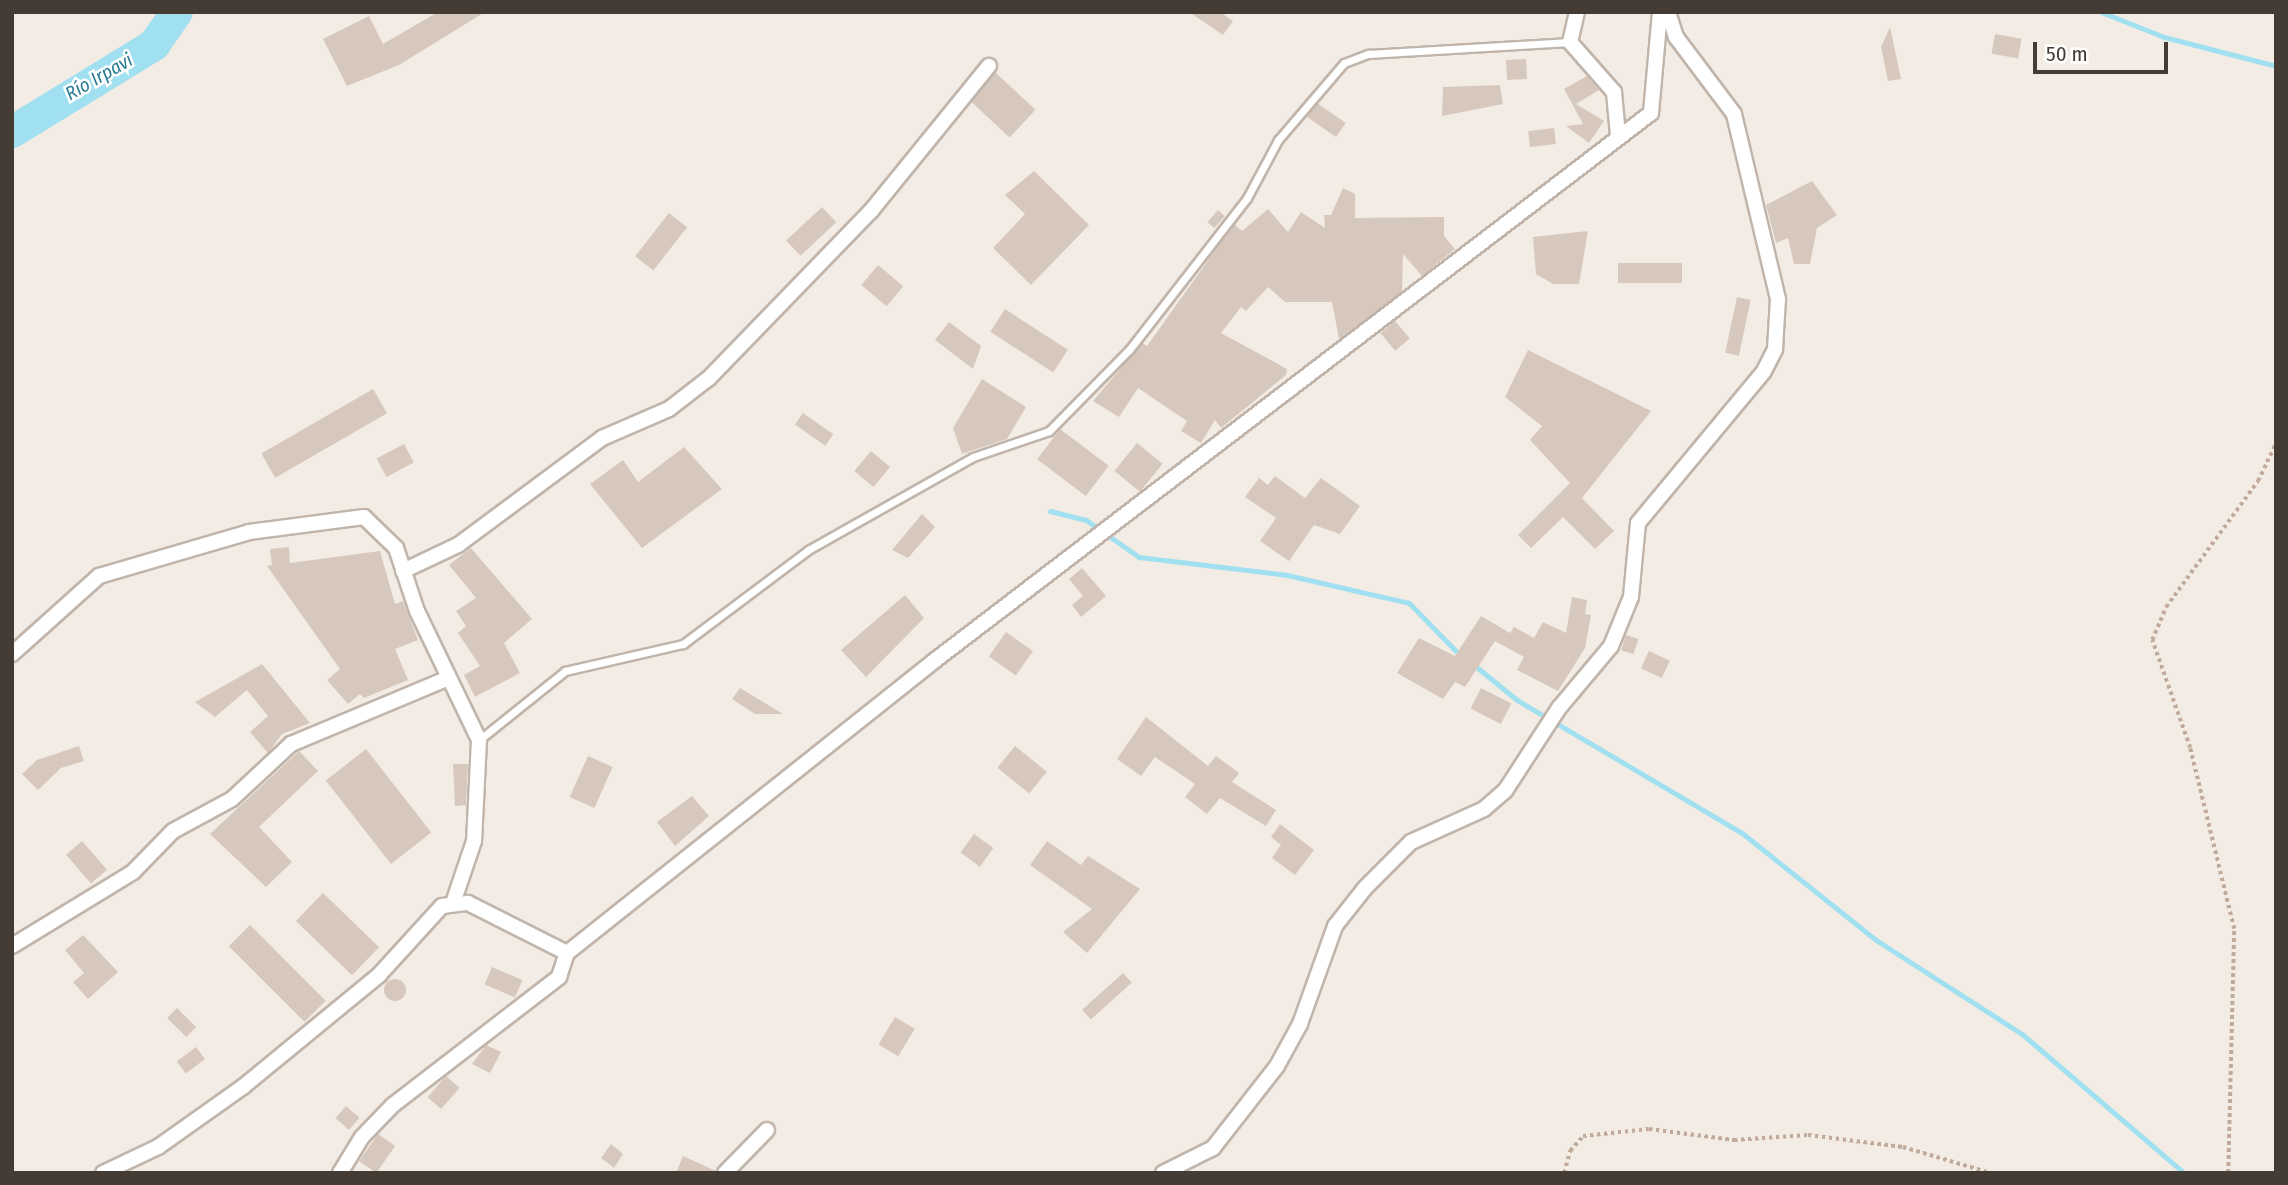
<!DOCTYPE html>
<meta charset="utf-8">
<style>
body{margin:0}
#map{position:relative;width:2288px;height:1185px;overflow:hidden;background:#f3ece5;font-family:"Fira Sans Condensed",sans-serif}
div>[style]{position:absolute}
[style*='--x']{left:calc(var(--x)*1px);top:calc(var(--y)*1px);width:calc(var(--w)*1px);rotate:calc(var(--a)*1deg)}
.stream>*{height:5px;margin:-2.5px;padding:0 2.5px;transform-origin:2.5px;border-radius:2.5px;background:#a1e0f0}
.river>*{height:32px;margin:-16px;padding:0 16px;transform-origin:16px;border-radius:16px;background:#a1e0f0}
.building>*{inset:0;background:#d7c8be;transform-origin:0 0}
.round{border-radius:50%}
.path>*{height:3.5px;margin-top:-1.75px;transform-origin:0;background:repeating-linear-gradient(90deg,#c0aa99 0 3.5px,transparent 0 7px)}
.roads{filter:drop-shadow(2px 0 #c1b5ab) drop-shadow(-2px 0 #c1b5ab) drop-shadow(0 2px #c1b5ab) drop-shadow(0 -2px #c1b5ab)}
.lane>*{height:7px;margin:-3.5px;padding:0 3.5px;transform-origin:3.5px;border-radius:3.5px;background:#fff}
.street>*{height:14px;margin:-7px;padding:0 7px;transform-origin:7px;border-radius:7px;background:#fff}
span{translate:-50% -50%;white-space:nowrap;text-align:center;line-height:1.15;-webkit-text-stroke:5px #fff;paint-order:stroke}
.water-label{font-size:19px;color:#277b92;font-style:italic}
.frame{position:absolute;inset:0;border:14px solid #453b35;pointer-events:none}
.scale{position:absolute;left:2033px;top:42px;width:135px;height:32px;box-sizing:border-box;border:4px solid #453b35;border-top:0;padding-left:9px;font-size:21px;line-height:24px;white-space:nowrap;color:#453b35;-webkit-text-stroke:5px #fff;paint-order:stroke}
</style>
<div id="map">
<div class="stream">
<i style="--x:2101;--y:12;--w:68;--a:21.6"></i>
<i style="--x:2164;--y:37;--w:116;--a:14.5"></i>
<i style="--x:1050;--y:511;--w:37;--a:14"></i>
<i style="--x:1086;--y:520;--w:65;--a:34.9"></i>
<i style="--x:1139;--y:557;--w:149;--a:6.9"></i>
<i style="--x:1287;--y:575;--w:125;--a:12.9"></i>
<i style="--x:1409;--y:603;--w:73;--a:45.6"></i>
<i style="--x:1474;--y:665;--w:55;--a:39.1"></i>
<i style="--x:1517;--y:700;--w:261;--a:30.6"></i>
<i style="--x:1742;--y:833;--w:171;--a:38.6"></i>
<i style="--x:1876;--y:940;--w:174;--a:32.8"></i>
<i style="--x:2022;--y:1034;--w:213;--a:40.6"></i>
</div>
<div class="river">
<i style="--x:12;--y:132;--w:167;--a:-31.5"></i>
<i style="--x:154;--y:45;--w:40;--a:-55.1"></i>
</div>
<div class="building">
<i style="clip-path:polygon(438px 12px,485px 12px,399px 65px,347px 86px,323px 39px,369px 16px,383px 44px)"></i>
<i style="clip-path:polygon(1189px 12px,1220px 12px,1233px 21px,1223px 35px)"></i>
<i style="clip-path:polygon(1890px 27px,1901px 79px,1888px 81px,1881px 47px)"></i>
<i style="left:1995px;top:34px;width:27px;height:20px;rotate:10deg"></i>
<i style="left:1526px;top:59px;width:20px;height:20px;rotate:87deg"></i>
<i style="left:996px;top:73px;width:54px;height:38px;rotate:43deg"></i>
<i style="clip-path:polygon(1587px 76px,1599px 90px,1576px 104px,1604px 121px,1589px 143px,1566px 126px,1583px 124px,1564px 89px)"></i>
<i style="clip-path:polygon(1500px 85px,1503px 104px,1442px 116px,1443px 87px)"></i>
<i style="left:1317px;top:103px;width:35px;height:17px;rotate:35deg"></i>
<i style="left:1554px;top:128px;width:16px;height:26px;rotate:83deg"></i>
<i style="clip-path:polygon(1034px 171px,1089px 225px,1031px 285px,993px 248px,1025px 214px,1005px 195px)"></i>
<i style="clip-path:polygon(1812px 181px,1837px 215px,1817px 228px,1810px 264px,1794px 264px,1788px 238px,1776px 243px,1766px 205px)"></i>
<i style="clip-path:polygon(1343px 188px,1355px 194px,1355px 218px,1444px 217px,1444px 236px,1455px 249px,1422px 276px,1403px 254px,1402px 292px,1339px 339px,1332px 302px,1285px 302px,1268px 287px,1246px 311px,1241px 307px,1221px 333px,1287px 369px,1286px 375px,1221px 428px,1215px 420px,1201px 443px,1181px 431px,1187px 421px,1138px 388px,1119px 417px,1093px 401px,1142px 343px,1147px 346px,1234px 224px,1242px 231px,1268px 209px,1288px 232px,1301px 212px,1325px 228px,1324px 215px,1331px 215px)"></i>
<i style="left:822px;top:207px;width:21px;height:49px;rotate:47deg"></i>
<i style="left:1218px;top:210px;width:9px;height:16px;rotate:41deg"></i>
<i style="left:669px;top:213px;width:23px;height:55px;rotate:38deg"></i>
<i style="clip-path:polygon(1588px 231px,1579px 284px,1553px 284px,1536px 274px,1533px 237px)"></i>
<i style="left:1618px;top:263px;width:64px;height:20px"></i>
<i style="left:878px;top:265px;width:33px;height:26px;rotate:40deg"></i>
<i style="left:1737px;top:297px;width:14px;height:57px;rotate:12deg"></i>
<i style="left:1005px;top:309px;width:75px;height:27px;rotate:33deg"></i>
<i style="left:1395px;top:321px;width:23px;height:19px;rotate:50deg"></i>
<i style="clip-path:polygon(949px 322px,981px 346px,973px 369px,935px 340px)"></i>
<i style="clip-path:polygon(1528px 350px,1651px 411px,1582px 498px,1614px 531px,1595px 549px,1563px 517px,1531px 548px,1518px 535px,1570px 483px,1530px 440px,1542px 426px,1505px 397px)"></i>
<i style="clip-path:polygon(982px 379px,1026px 407px,1007px 439px,962px 454px,953px 428px)"></i>
<i style="left:373px;top:389px;width:28px;height:129px;rotate:60deg"></i>
<i style="left:803px;top:413px;width:37px;height:14px;rotate:35deg"></i>
<i style="left:1060px;top:429px;width:61px;height:38px;rotate:37deg"></i>
<i style="left:1137px;top:443px;width:33px;height:36px;rotate:39deg"></i>
<i style="left:404px;top:444px;width:21px;height:31px;rotate:62deg"></i>
<i style="clip-path:polygon(684px 447px,722px 489px,642px 548px,590px 484px,623px 460px,638px 482px)"></i>
<i style="left:871px;top:451px;width:25px;height:26px;rotate:40deg"></i>
<i style="clip-path:polygon(1275px 476px,1305px 498px,1321px 478px,1360px 506px,1340px 534px,1314px 525px,1289px 561px,1260px 541px,1276px 518px,1245px 497px,1259px 478px,1268px 485px)"></i>
<i style="clip-path:polygon(922px 514px,935px 527px,908px 558px,892px 550px)"></i>
<i style="clip-path:polygon(289px 547px,290px 563px,380px 551px,395px 604px,403px 601px,418px 640px,395px 649px,408px 680px,364px 698px,360px 694px,348px 704px,327px 680px,340px 669px,267px 566px,272px 565px,270px 549px)"></i>
<i style="clip-path:polygon(471px 548px,532px 619px,504px 643px,520px 673px,475px 697px,464px 675px,480px 666px,458px 633px,466px 626px,456px 611px,476px 598px,449px 565px)"></i>
<i style="clip-path:polygon(1082px 568px,1106px 596px,1081px 617px,1072px 605px,1083px 596px,1069px 579px)"></i>
<i style="clip-path:polygon(905px 595px,924px 618px,866px 677px,841px 650px)"></i>
<i style="clip-path:polygon(1572px 597px,1587px 600px,1585px 614px,1591px 615px,1585px 648px,1558px 691px,1517px 670px,1524px 657px,1495px 641px,1465px 687px,1455px 682px,1443px 699px,1397px 673px,1419px 638px,1455px 656px,1481px 616px,1510px 633px,1514px 627px,1534px 638px,1543px 622px,1566px 633px)"></i>
<i style="left:1006px;top:632px;width:33px;height:30px;rotate:35deg"></i>
<i style="left:1626px;top:635px;width:13px;height:16px;rotate:18deg"></i>
<i style="left:1649px;top:651px;width:23px;height:19px;rotate:25deg"></i>
<i style="clip-path:polygon(262px 664px,310px 723px,282px 734px,268px 753px,250px 732px,268px 716px,247px 690px,215px 717px,195px 702px)"></i>
<i style="clip-path:polygon(740px 688px,783px 714px,755px 714px,732px 699px)"></i>
<i style="left:1481px;top:688px;width:34px;height:23px;rotate:27deg"></i>
<i style="clip-path:polygon(1146px 717px,1208px 766px,1216px 756px,1239px 773px,1232px 782px,1276px 810px,1266px 826px,1220px 798px,1207px 814px,1185px 797px,1195px 784px,1155px 757px,1141px 776px,1117px 759px)"></i>
<i style="clip-path:polygon(79px 746px,84px 761px,61px 768px,38px 790px,22px 774px,37px 760px)"></i>
<i style="left:1015px;top:746px;width:41px;height:28px;rotate:39deg"></i>
<i style="left:366px;top:749px;width:106px;height:51px;rotate:52deg"></i>
<i style="clip-path:polygon(299px 751px,318px 771px,259px 827px,292px 862px,266px 887px,210px 834px)"></i>
<i style="left:588px;top:756px;width:27px;height:45px;rotate:24deg"></i>
<i style="clip-path:polygon(453px 764px,468px 764px,466px 805px,455px 806px)"></i>
<i style="clip-path:polygon(692px 796px,709px 816px,675px 846px,657px 822px)"></i>
<i style="clip-path:polygon(1280px 824px,1314px 850px,1295px 875px,1272px 858px,1281px 845px,1271px 837px)"></i>
<i style="left:974px;top:834px;width:24px;height:23px;rotate:36deg"></i>
<i style="left:82px;top:841px;width:38px;height:21px;rotate:49deg"></i>
<i style="clip-path:polygon(1047px 841px,1081px 865px,1088px 856px,1140px 889px,1087px 953px,1063px 932px,1092px 909px,1030px 865px)"></i>
<i style="left:323px;top:893px;width:78px;height:39px;rotate:44deg"></i>
<i style="left:250px;top:925px;width:107px;height:30px;rotate:45deg"></i>
<i style="clip-path:polygon(83px 935px,118px 972px,88px 999px,73px 982px,84px 973px,65px 950px)"></i>
<i style="left:492px;top:967px;width:33px;height:19px;rotate:23deg"></i>
<i style="left:1123px;top:973px;width:13px;height:55px;rotate:48deg"></i>
<i class="round" style="left:384px;top:979px;width:22px;height:22px"></i>
<i style="left:177px;top:1008px;width:27px;height:14px;rotate:45deg"></i>
<i style="left:895px;top:1017px;width:23px;height:32px;rotate:31deg"></i>
<i style="clip-path:polygon(486px 1045px,501px 1052px,490px 1073px,472px 1064px)"></i>
<i style="left:196px;top:1047px;width:15px;height:24px;rotate:53deg"></i>
<i style="left:446px;top:1076px;width:18px;height:28px;rotate:41deg"></i>
<i style="left:346px;top:1106px;width:18px;height:16px;rotate:41deg"></i>
<i style="left:378px;top:1134px;width:21px;height:33px;rotate:35deg"></i>
<i style="clip-path:polygon(611px 1144px,623px 1154px,614px 1168px,601px 1158px)"></i>
<i style="clip-path:polygon(683px 1156px,716px 1171px,716px 1173px,676px 1173px)"></i>
</div>
<div class="path">
<i style="--x:1564;--y:1173;--w:23;--a:-75"></i>
<i style="--x:1570;--y:1151;--w:20;--a:-49"></i>
<i style="--x:1583;--y:1136;--w:66;--a:-6.1"></i>
<i style="--x:1649;--y:1129;--w:86;--a:7.4"></i>
<i style="--x:1734;--y:1140;--w:74;--a:-3.9"></i>
<i style="--x:1808;--y:1135;--w:96;--a:7.2"></i>
<i style="--x:1903;--y:1147;--w:92;--a:16.5"></i>
<i style="--x:2228;--y:1173;--w:244;--a:-88.6"></i>
<i style="--x:2234;--y:929;--w:186;--a:-103.7"></i>
<i style="--x:2190;--y:748;--w:114;--a:-109.4"></i>
<i style="--x:2152;--y:640;--w:36;--a:-67"></i>
<i style="--x:2166;--y:607;--w:156;--a:-53.9"></i>
<i style="--x:2258;--y:481;--w:42;--a:-64.7"></i>
</div>
<div class="roads">
<div class="lane">
<i style="--x:479;--y:740;--w:110;--a:-38.7"></i>
<i style="--x:565;--y:671;--w:121;--a:-12.9"></i>
<i style="--x:683;--y:644;--w:156;--a:-36.9"></i>
<i style="--x:808;--y:550;--w:189;--a:-29.4"></i>
<i style="--x:973;--y:457;--w:80;--a:-18.9"></i>
<i style="--x:1049;--y:431;--w:114;--a:-45.4"></i>
<i style="--x:1129;--y:350;--w:192;--a:-52.2"></i>
<i style="--x:1247;--y:198;--w:66;--a:-61.9"></i>
<i style="--x:1278;--y:140;--w:101;--a:-49.4"></i>
<i style="--x:1344;--y:63;--w:26;--a:-21"></i>
<i style="--x:1368;--y:54;--w:202;--a:-3.4"></i>
</div>
<div class="street">
<i style="--x:1577;--y:12;--w:31;--a:103"></i>
<i style="--x:1570;--y:42;--w:67;--a:48.7"></i>
<i style="--x:1614;--y:92;--w:44;--a:84.8"></i>
<i style="--x:403;--y:571;--w:61;--a:-25.3"></i>
<i style="--x:458;--y:545;--w:179;--a:-36.6"></i>
<i style="--x:602;--y:438;--w:73;--a:-23.4"></i>
<i style="--x:669;--y:409;--w:51;--a:-37.8"></i>
<i style="--x:709;--y:378;--w:233;--a:-45.9"></i>
<i style="--x:871;--y:211;--w:187;--a:-50.9"></i>
<i style="--x:12;--y:654;--w:117;--a:-41.9"></i>
<i style="--x:99;--y:576;--w:156;--a:-16.3"></i>
<i style="--x:249;--y:532;--w:116;--a:-7.4"></i>
<i style="--x:364;--y:517;--w:45;--a:44.1"></i>
<i style="--x:396;--y:548;--w:66;--a:71.6"></i>
<i style="--x:417;--y:611;--w:143;--a:64.3"></i>
<i style="--x:479;--y:740;--w:101;--a:92.8"></i>
<i style="--x:474;--y:841;--w:62;--a:108.7"></i>
<i style="--x:12;--y:946;--w:142;--a:-31.4"></i>
<i style="--x:133;--y:872;--w:57;--a:-45.7"></i>
<i style="--x:173;--y:831;--w:67;--a:-28.5"></i>
<i style="--x:232;--y:799;--w:81;--a:-43"></i>
<i style="--x:291;--y:744;--w:171;--a:-22.7"></i>
<i style="--x:103;--y:1173;--w:61;--a:-25.3"></i>
<i style="--x:158;--y:1147;--w:105;--a:-35.3"></i>
<i style="--x:244;--y:1086;--w:175;--a:-39.4"></i>
<i style="--x:379;--y:975;--w:93;--a:-47.6"></i>
<i style="--x:442;--y:906;--w:26;--a:-7"></i>
<i style="--x:468;--y:903;--w:111;--a:26.8"></i>
<i style="--x:340;--y:1173;--w:42;--a:-58.6"></i>
<i style="--x:362;--y:1137;--w:45;--a:-45.9"></i>
<i style="--x:393;--y:1105;--w:210;--a:-37.6"></i>
<i style="--x:559;--y:977;--w:25;--a:-72"></i>
<i style="--x:567;--y:953;--w:469;--a:-38.5"></i>
<i style="--x:934;--y:661;--w:902;--a:-37.39"></i>
<i style="--x:1651;--y:113;--w:101;--a:-84.9"></i>
<i style="--x:725;--y:1173;--w:60;--a:-45.7"></i>
<i style="--x:1163;--y:1173;--w:56;--a:-26.6"></i>
<i style="--x:1213;--y:1148;--w:104;--a:-52"></i>
<i style="--x:1277;--y:1066;--w:48;--a:-61.3"></i>
<i style="--x:1300;--y:1024;--w:104;--a:-70.3"></i>
<i style="--x:1335;--y:926;--w:48;--a:-51.7"></i>
<i style="--x:1365;--y:888;--w:65;--a:-45"></i>
<i style="--x:1411;--y:842;--w:80;--a:-24.3"></i>
<i style="--x:1484;--y:809;--w:28;--a:-41"></i>
<i style="--x:1505;--y:791;--w:99;--a:-57"></i>
<i style="--x:1559;--y:708;--w:81;--a:-50"></i>
<i style="--x:1611;--y:646;--w:53;--a:-67.8"></i>
<i style="--x:1631;--y:597;--w:74;--a:-84.6"></i>
<i style="--x:1638;--y:523;--w:197;--a:-50.3"></i>
<i style="--x:1764;--y:371;--w:25;--a:-63"></i>
<i style="--x:1775;--y:349;--w:50;--a:-86.6"></i>
<i style="--x:1778;--y:299;--w:190;--a:-103.4"></i>
<i style="--x:1734;--y:114;--w:96;--a:-127"></i>
<i style="--x:1676;--y:37;--w:26;--a:-108"></i>
</div>
</div>
<div class="water-label">
<span style="left:99px;top:77px;rotate:-30deg">Río Irpavi</span>
</div>
<div class="frame"></div>
<div class="scale">50 m</div>
</div>
